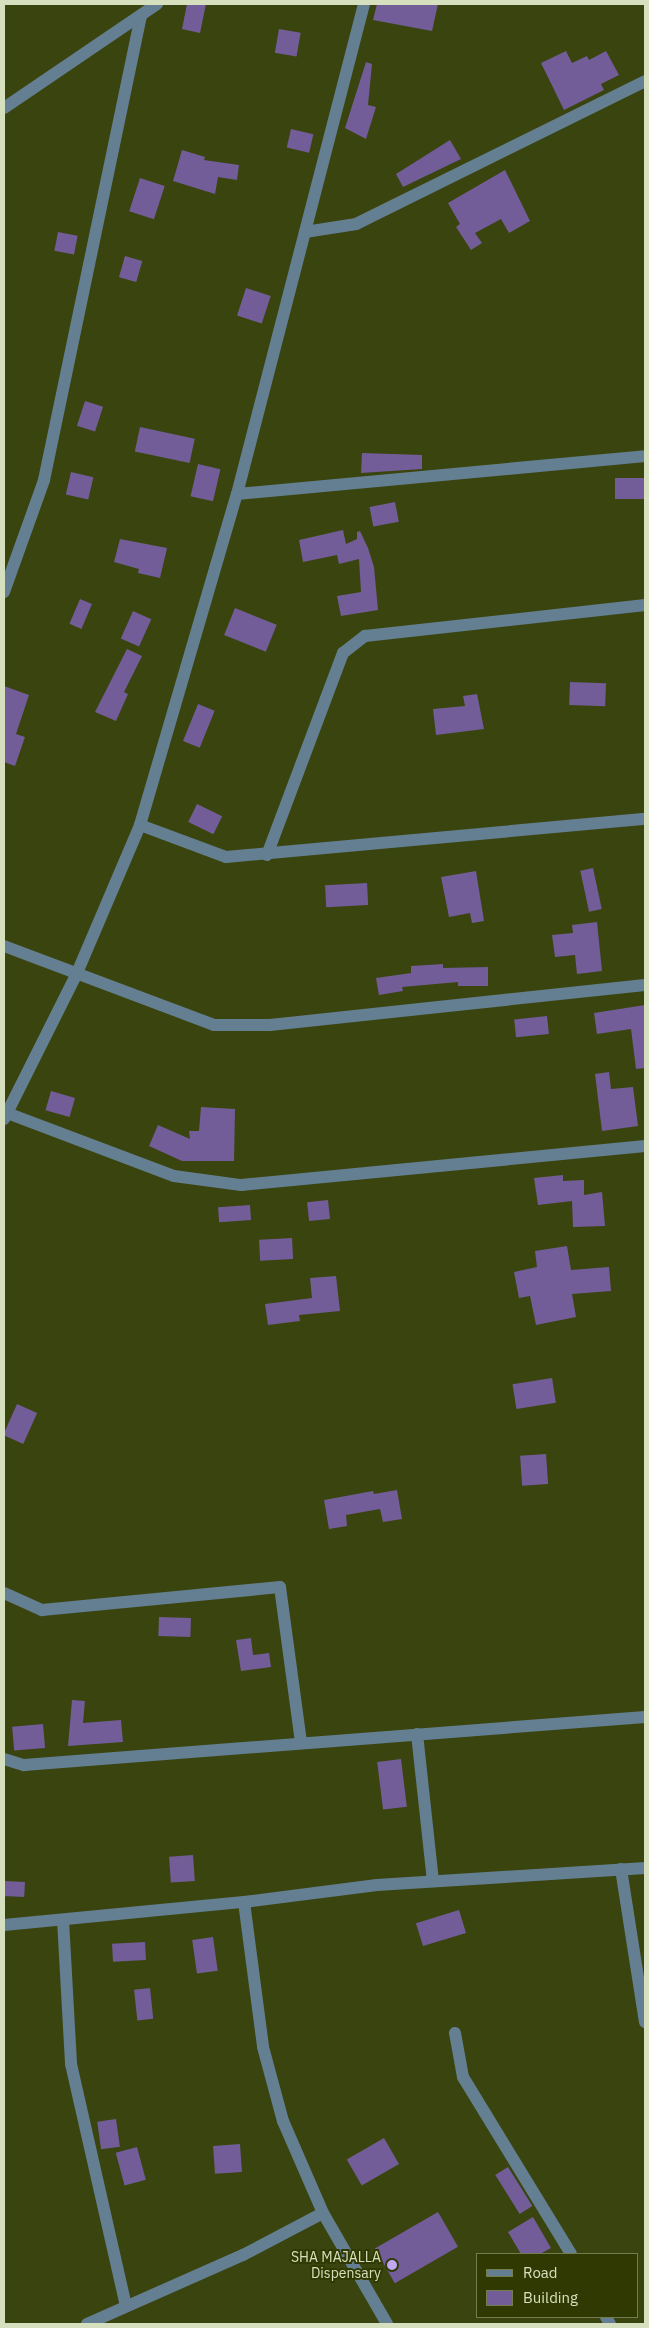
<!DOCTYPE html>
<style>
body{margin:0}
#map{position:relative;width:649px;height:2328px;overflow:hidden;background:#3a440f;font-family:"IBM Plex Sans",sans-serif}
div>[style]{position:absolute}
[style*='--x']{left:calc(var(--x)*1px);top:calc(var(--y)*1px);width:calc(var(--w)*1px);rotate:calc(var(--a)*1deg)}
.building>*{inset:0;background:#725d98;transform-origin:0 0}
.minor>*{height:12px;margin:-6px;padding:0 6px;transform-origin:6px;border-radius:6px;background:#647f91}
.dots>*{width:14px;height:14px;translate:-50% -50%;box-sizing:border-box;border:2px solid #303902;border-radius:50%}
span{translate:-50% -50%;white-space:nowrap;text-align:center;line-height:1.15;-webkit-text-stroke:4px #303902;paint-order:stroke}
.poi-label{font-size:14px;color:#d7e0be}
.right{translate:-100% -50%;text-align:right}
.frame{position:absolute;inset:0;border:5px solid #d7e0be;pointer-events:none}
.legend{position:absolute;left:476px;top:2253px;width:162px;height:65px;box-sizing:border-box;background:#303902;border:1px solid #737c4d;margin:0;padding:6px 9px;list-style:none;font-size:15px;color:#d7e0be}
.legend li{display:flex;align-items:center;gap:10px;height:25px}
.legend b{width:25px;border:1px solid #737c4d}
</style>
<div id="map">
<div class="building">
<i style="clip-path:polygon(187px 4px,206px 4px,200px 33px,182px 29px)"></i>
<i style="clip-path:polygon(377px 4px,438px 4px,432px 31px,373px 20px)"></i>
<i style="left:279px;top:29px;width:22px;height:24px;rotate:10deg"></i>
<i style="clip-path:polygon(566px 51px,572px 63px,587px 56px,589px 60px,606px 51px,619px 75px,601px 84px,604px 90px,564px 110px,541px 63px)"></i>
<i style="clip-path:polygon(366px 62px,372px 64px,368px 105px,376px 107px,366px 139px,345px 128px)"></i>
<i style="left:291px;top:129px;width:23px;height:19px;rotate:13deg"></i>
<i style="clip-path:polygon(450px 140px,461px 159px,403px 187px,396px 174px)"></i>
<i style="clip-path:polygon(182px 150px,205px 157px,204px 160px,239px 165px,237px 180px,218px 177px,215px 194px,173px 181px)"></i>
<i style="clip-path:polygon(505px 170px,530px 221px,509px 233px,501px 219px,475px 233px,482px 243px,471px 250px,456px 227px,460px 224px,448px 203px)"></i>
<i style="left:140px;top:178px;width:26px;height:35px;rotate:18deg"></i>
<i style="left:58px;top:232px;width:20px;height:19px;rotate:11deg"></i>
<i style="left:125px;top:256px;width:18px;height:22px;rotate:16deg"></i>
<i style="left:246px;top:288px;width:26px;height:29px;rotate:18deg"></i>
<i style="left:85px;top:401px;width:19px;height:26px;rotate:18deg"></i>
<i style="left:140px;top:427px;width:56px;height:25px;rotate:12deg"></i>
<i style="clip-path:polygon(362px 453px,422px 455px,422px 469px,361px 473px)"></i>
<i style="left:198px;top:464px;width:23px;height:33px;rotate:13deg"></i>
<i style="left:71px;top:472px;width:23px;height:23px;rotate:13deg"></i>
<i style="left:645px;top:478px;width:21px;height:30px;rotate:90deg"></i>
<i style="left:395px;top:502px;width:20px;height:26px;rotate:79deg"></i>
<i style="clip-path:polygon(343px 530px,346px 544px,357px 539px,357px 532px,360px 531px,368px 548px,374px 567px,378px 610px,341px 616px,337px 596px,361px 592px,359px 559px,339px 564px,337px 555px,303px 562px,299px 540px)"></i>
<i style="clip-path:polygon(120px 539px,167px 548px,160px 578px,138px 573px,139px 569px,114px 562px)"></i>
<i style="left:80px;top:599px;width:13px;height:27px;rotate:23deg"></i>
<i style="left:235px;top:608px;width:45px;height:29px;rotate:22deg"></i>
<i style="left:133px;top:611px;width:20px;height:30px;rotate:24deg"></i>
<i style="clip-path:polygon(127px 649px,142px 656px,124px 692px,128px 694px,116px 721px,95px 712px)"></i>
<i style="left:570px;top:682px;width:36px;height:23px;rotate:2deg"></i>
<i style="clip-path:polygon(4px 686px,29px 695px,16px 734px,25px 737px,15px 766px,4px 762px)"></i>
<i style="clip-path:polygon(477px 694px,484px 729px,436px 735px,433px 709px,465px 706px,463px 696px)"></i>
<i style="left:198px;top:704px;width:18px;height:40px;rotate:22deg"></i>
<i style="left:197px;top:804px;width:28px;height:20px;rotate:26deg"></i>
<i style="left:593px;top:868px;width:42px;height:13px;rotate:78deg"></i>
<i style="clip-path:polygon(476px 871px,484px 921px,472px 923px,470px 913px,449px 917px,441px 877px)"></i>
<i style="left:367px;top:883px;width:22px;height:42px;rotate:87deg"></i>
<i style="clip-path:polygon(597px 922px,602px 971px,577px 974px,575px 955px,555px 957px,552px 935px,573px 933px,572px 925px)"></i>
<i style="clip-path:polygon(443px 964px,443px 968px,488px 967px,488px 986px,458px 986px,458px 982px,402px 987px,403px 991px,379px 995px,376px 978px,411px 973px,411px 966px)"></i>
<i style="clip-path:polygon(645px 1005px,645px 1068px,636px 1069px,631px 1029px,597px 1034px,594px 1013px)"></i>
<i style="left:547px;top:1016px;width:18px;height:33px;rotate:84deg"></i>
<i style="clip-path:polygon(609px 1072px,611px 1089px,633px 1087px,638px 1126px,602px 1131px,595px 1074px)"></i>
<i style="left:51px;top:1091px;width:25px;height:20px;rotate:16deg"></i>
<i style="clip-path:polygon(201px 1107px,235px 1109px,234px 1161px,182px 1161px,149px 1146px,158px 1125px,190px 1139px,189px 1131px,199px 1131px)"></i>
<i style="clip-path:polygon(563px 1175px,563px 1181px,584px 1180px,584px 1195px,602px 1192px,605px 1226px,573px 1227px,572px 1201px,538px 1205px,534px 1178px)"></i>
<i style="left:328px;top:1200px;width:19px;height:21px;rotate:84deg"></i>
<i style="left:250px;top:1205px;width:15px;height:32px;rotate:86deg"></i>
<i style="left:292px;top:1238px;width:21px;height:33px;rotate:87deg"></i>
<i style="clip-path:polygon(567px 1246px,571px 1270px,609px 1267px,611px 1291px,572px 1294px,576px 1317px,536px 1325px,530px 1296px,519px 1298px,514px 1272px,537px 1267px,535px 1251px)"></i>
<i style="clip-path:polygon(336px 1276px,340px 1311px,299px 1315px,300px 1321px,268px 1325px,265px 1304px,312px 1298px,310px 1278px)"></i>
<i style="left:552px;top:1378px;width:25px;height:40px;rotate:81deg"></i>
<i style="left:17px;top:1404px;width:22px;height:34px;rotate:24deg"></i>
<i style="left:546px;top:1454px;width:30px;height:26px;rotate:86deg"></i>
<i style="clip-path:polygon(397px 1490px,402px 1519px,383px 1522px,380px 1509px,346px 1515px,347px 1526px,329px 1529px,324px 1500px,373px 1491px,374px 1494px)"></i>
<i style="left:159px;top:1617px;width:32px;height:19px;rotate:2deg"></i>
<i style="clip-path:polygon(251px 1638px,253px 1655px,269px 1653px,271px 1667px,241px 1671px,236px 1640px)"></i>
<i style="clip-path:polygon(72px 1700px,85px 1701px,83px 1723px,121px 1720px,123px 1742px,68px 1746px)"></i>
<i style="left:43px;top:1724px;width:24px;height:31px;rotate:85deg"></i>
<i style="left:401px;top:1759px;width:48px;height:24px;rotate:83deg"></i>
<i style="left:193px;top:1855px;width:26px;height:24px;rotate:86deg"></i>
<i style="left:4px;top:1881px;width:21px;height:15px;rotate:3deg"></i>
<i style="left:459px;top:1910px;width:24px;height:45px;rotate:73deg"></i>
<i style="left:213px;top:1937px;width:34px;height:21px;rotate:82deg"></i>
<i style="left:145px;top:1942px;width:18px;height:33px;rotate:87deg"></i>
<i style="left:150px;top:1988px;width:31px;height:16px;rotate:84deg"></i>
<i style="left:116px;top:2119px;width:28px;height:19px;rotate:82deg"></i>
<i style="left:384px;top:2138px;width:30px;height:43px;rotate:60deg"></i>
<i style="left:240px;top:2144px;width:28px;height:27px;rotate:86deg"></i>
<i style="left:137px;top:2147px;width:34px;height:22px;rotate:75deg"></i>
<i style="left:508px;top:2167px;width:46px;height:15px;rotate:58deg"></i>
<i style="left:438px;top:2212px;width:40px;height:73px;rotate:60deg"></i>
<i style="clip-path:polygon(533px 2217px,551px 2248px,540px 2254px,521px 2254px,508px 2232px)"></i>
</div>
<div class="minor">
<i style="--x:4;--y:108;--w:185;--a:-34.2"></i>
<i style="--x:305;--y:232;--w:52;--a:-8.9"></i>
<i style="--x:356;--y:224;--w:322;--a:-26.3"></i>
<i style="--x:237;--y:494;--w:410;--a:-5.3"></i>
<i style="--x:4;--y:592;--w:119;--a:-70.3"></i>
<i style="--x:44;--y:480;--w:475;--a:-78.2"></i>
<i style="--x:140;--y:825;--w:92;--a:20.4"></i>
<i style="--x:226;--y:857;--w:421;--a:-5.2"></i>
<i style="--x:267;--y:855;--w:216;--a:-69.4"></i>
<i style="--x:343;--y:653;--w:28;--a:-38"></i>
<i style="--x:365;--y:636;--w:282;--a:-6.3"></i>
<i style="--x:4;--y:946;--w:224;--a:20.6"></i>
<i style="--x:214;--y:1025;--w:56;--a:0"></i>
<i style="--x:270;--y:1025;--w:377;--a:-6.1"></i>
<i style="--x:7;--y:1113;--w:178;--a:20.7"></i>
<i style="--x:174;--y:1176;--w:68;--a:7.7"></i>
<i style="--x:241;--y:1185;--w:406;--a:-5.5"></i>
<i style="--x:4;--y:1119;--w:163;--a:-63.4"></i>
<i style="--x:77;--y:973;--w:161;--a:-66.9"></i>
<i style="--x:140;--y:825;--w:345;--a:-73.7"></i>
<i style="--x:237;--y:494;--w:506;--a:-75.47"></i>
<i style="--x:4;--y:1593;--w:42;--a:24.1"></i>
<i style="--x:42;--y:1610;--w:239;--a:-5.5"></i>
<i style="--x:280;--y:1587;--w:157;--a:82.3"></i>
<i style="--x:417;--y:1734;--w:148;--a:83.8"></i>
<i style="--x:4;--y:1759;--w:21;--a:17"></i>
<i style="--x:24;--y:1765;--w:623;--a:-4.42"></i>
<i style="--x:621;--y:1869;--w:155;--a:81.1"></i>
<i style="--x:244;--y:1902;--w:146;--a:82.5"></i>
<i style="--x:263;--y:2047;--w:77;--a:74.9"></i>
<i style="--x:283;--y:2121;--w:100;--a:66.5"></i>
<i style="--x:323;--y:2213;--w:128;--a:60"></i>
<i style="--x:63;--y:1920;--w:144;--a:86.8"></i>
<i style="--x:71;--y:2064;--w:248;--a:77.2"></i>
<i style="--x:4;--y:1925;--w:241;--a:-5.5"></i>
<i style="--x:244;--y:1902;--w:134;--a:-7.3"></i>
<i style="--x:377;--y:1885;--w:269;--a:-3.6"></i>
<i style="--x:455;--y:2033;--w:45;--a:79.7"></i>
<i style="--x:463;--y:2077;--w:207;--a:58.6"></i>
<i style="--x:606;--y:2317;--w:8;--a:60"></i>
<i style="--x:87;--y:2324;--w:171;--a:-23.9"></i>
<i style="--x:243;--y:2255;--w:90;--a:-27.7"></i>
</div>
<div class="dots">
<i style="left:392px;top:2265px;background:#c1a8f3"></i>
</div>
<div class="poi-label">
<span class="right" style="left:381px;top:2265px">SHA MAJALLA<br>Dispensary</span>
</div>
<div class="frame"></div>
<ul class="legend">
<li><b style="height:6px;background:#647f91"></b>Road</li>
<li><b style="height:14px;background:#725d98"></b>Building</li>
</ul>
</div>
